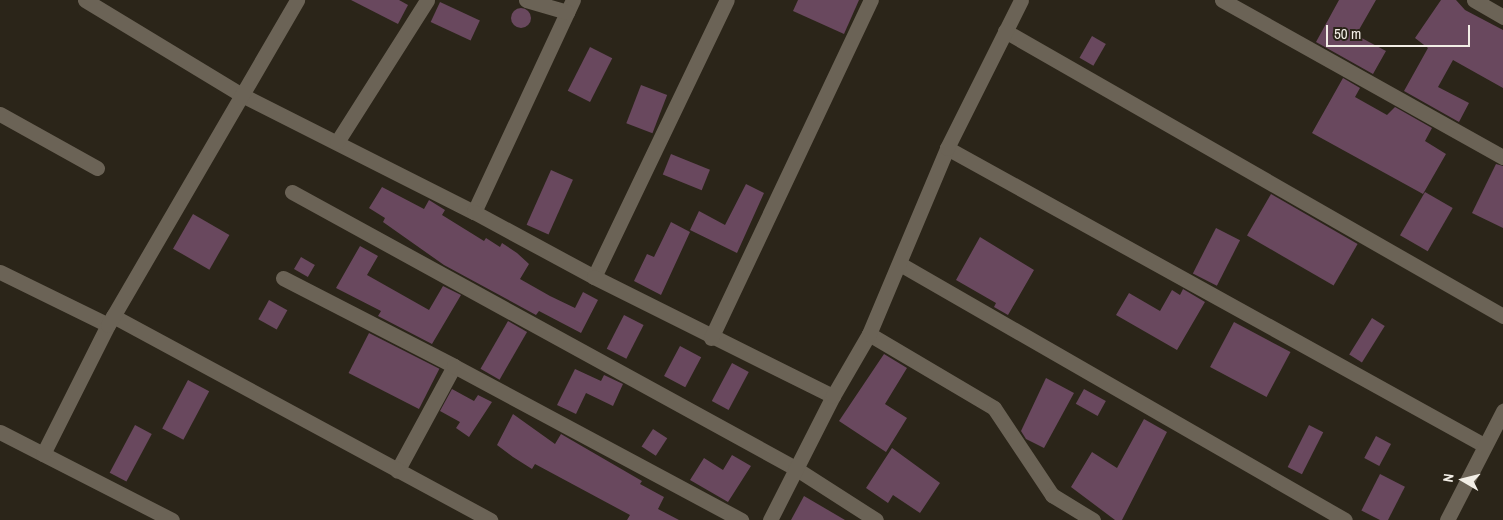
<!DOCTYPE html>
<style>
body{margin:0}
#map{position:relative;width:1503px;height:520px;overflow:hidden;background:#2b2519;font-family:"Archivo Narrow",sans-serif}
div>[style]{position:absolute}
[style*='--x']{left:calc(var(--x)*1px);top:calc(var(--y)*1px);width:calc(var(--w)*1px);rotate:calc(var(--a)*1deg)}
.building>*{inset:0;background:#69485e;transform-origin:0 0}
.round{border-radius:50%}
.minor>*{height:15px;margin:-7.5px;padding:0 7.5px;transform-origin:7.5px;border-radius:7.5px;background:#6b6356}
span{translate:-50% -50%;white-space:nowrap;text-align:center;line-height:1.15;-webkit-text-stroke:4.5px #2b2519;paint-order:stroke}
.north{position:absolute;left:1438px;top:455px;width:50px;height:50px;-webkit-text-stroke:4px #2b2519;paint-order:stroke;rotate:278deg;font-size:14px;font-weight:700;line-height:20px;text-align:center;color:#f2eee6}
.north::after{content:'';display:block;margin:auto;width:18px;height:22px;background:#f2eee6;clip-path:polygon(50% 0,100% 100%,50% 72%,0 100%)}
.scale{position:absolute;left:1326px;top:25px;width:144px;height:22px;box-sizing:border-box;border:2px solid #f2eee6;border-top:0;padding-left:6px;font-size:15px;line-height:18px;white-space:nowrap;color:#f2eee6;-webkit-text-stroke:4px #2b2519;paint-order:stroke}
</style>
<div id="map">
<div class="building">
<i style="clip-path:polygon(351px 0,399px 0,408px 5px,398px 24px)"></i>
<i style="clip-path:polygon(798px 0,859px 0,844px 34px,793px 11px)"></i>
<i style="clip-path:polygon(1339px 0,1376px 0,1356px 35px,1386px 51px,1373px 74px,1316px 42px)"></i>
<i style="clip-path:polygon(1441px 0,1456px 0,1465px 10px,1503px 30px,1503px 88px,1453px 60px,1438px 87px,1469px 103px,1459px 122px,1404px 91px,1428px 48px,1415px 38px)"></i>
<i style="left:440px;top:2px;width:44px;height:22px;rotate:25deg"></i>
<i class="round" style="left:511px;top:8px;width:20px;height:20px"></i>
<i style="left:1092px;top:36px;width:16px;height:25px;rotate:30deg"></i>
<i style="left:590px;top:47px;width:25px;height:49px;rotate:27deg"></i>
<i style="clip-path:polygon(1343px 78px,1360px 88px,1355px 97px,1387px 115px,1395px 107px,1432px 128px,1425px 141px,1446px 154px,1423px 194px,1312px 133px)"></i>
<i style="left:641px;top:85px;width:28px;height:41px;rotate:21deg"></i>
<i style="left:671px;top:154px;width:42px;height:22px;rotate:22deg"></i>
<i style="clip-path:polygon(1496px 164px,1503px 166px,1503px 228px,1472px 213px)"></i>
<i style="left:551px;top:170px;width:24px;height:60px;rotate:24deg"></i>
<i style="clip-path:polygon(746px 184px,764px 193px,737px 253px,690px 230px,699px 211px,725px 225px)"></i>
<i style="clip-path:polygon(382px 187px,424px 209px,429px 200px,445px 210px,442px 215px,484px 241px,486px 238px,500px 247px,502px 243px,517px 253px,529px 264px,520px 279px,550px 296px,575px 308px,583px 292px,598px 300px,581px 333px,539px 311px,536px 315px,444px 265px,383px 222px,385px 218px,369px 208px)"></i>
<i style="left:1425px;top:192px;width:32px;height:50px;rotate:30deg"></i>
<i style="left:1271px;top:194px;width:100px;height:48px;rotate:30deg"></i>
<i style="left:193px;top:214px;width:42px;height:40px;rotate:30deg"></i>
<i style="clip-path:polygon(671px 222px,690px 232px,661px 295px,634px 281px,647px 254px,654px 257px)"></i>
<i style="left:1216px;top:228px;width:27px;height:51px;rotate:27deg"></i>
<i style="clip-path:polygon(980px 237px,1034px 270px,1008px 315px,994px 307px,996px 303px,956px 280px)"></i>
<i style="clip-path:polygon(360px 246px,378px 256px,367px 275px,429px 310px,443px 286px,461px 295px,432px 344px,378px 316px,381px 311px,336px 288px)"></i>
<i style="left:301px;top:257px;width:16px;height:14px;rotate:30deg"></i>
<i style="clip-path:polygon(1183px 289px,1205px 302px,1177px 350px,1116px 315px,1129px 293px,1160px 311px,1172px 290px,1180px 295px)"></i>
<i style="left:269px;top:300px;width:21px;height:22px;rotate:29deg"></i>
<i style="left:624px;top:315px;width:22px;height:38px;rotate:27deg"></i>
<i style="left:1372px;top:318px;width:15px;height:43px;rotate:32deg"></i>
<i style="left:508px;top:321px;width:22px;height:55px;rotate:30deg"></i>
<i style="left:1234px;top:322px;width:64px;height:51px;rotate:28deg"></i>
<i style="left:369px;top:333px;width:79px;height:45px;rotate:27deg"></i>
<i style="left:680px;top:346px;width:24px;height:34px;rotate:28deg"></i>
<i style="clip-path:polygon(884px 354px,907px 368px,885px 404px,907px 418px,886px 452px,839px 421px)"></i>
<i style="left:732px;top:363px;width:19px;height:43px;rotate:28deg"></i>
<i style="clip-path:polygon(575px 369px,601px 381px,604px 375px,623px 384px,613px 406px,586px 393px,576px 414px,557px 405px)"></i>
<i style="clip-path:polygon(1046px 378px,1074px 393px,1044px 448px,1026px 439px,1021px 431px)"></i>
<i style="left:188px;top:380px;width:24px;height:55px;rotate:28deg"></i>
<i style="clip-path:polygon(452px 389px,474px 401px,478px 395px,492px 402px,469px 437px,456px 428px,460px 422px,440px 411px)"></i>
<i style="left:1084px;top:389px;width:25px;height:17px;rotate:29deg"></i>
<i style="clip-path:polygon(513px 414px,555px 444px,561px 434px,642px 481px,640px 484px,664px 497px,658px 509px,679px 520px,627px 520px,630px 515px,535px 464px,532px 469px,513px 457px,497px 445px)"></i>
<i style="clip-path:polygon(1144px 419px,1167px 432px,1122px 520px,1115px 520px,1071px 487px,1092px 452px,1117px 468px)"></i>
<i style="left:135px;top:425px;width:19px;height:54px;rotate:28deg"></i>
<i style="left:1309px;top:425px;width:16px;height:47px;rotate:27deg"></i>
<i style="left:653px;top:429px;width:17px;height:21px;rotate:33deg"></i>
<i style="left:1376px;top:436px;width:17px;height:25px;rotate:28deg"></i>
<i style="clip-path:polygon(892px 448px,940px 483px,920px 513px,893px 495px,888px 503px,866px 488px)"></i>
<i style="clip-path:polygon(732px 455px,751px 466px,728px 502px,690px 480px,704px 458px,723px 470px)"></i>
<i style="left:1380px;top:474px;width:28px;height:41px;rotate:27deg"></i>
<i style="clip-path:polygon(804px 496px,845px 520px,791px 520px)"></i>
</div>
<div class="minor">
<i style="--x:85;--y:0;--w:184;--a:31.2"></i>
<i style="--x:242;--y:95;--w:260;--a:26.8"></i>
<i style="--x:474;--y:212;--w:234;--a:-65"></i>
<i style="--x:526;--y:0;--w:43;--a:16.3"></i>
<i style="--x:1222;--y:0;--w:322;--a:29.2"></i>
<i style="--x:1474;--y:0;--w:34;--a:30"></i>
<i style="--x:1005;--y:31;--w:574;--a:29.78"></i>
<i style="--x:0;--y:114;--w:111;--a:29.1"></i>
<i style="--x:337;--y:142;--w:168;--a:-57.6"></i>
<i style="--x:947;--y:148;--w:614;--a:28.95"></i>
<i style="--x:292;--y:192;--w:574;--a:28.75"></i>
<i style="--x:795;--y:468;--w:96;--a:32.7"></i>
<i style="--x:474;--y:212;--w:136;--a:28.4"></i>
<i style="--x:594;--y:277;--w:307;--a:-64.4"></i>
<i style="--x:900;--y:264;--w:513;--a:29.91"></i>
<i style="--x:0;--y:272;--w:120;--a:26.1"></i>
<i style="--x:594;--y:277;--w:267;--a:26.5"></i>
<i style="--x:283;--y:278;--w:192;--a:27.2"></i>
<i style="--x:454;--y:366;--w:119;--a:118.5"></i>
<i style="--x:113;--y:316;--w:429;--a:28.4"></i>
<i style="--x:869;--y:334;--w:145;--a:30.6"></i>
<i style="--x:994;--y:408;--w:105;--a:56.3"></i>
<i style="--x:1052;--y:495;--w:48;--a:31.4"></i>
<i style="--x:711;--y:338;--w:374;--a:-64.7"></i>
<i style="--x:454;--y:366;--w:326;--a:28.2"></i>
<i style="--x:0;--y:432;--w:193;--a:27.1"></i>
<i style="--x:43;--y:454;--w:144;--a:-63.3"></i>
<i style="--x:108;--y:325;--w:376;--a:-59.8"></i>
<i style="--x:770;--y:520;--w:139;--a:-63.1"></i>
<i style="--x:833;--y:396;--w:72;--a:-59.9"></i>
<i style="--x:869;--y:334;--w:202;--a:-67.2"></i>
<i style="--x:947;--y:148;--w:165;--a:-63.4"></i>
<i style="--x:1447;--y:520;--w:123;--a:-62.8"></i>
</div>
<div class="north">N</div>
<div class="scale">50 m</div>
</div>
